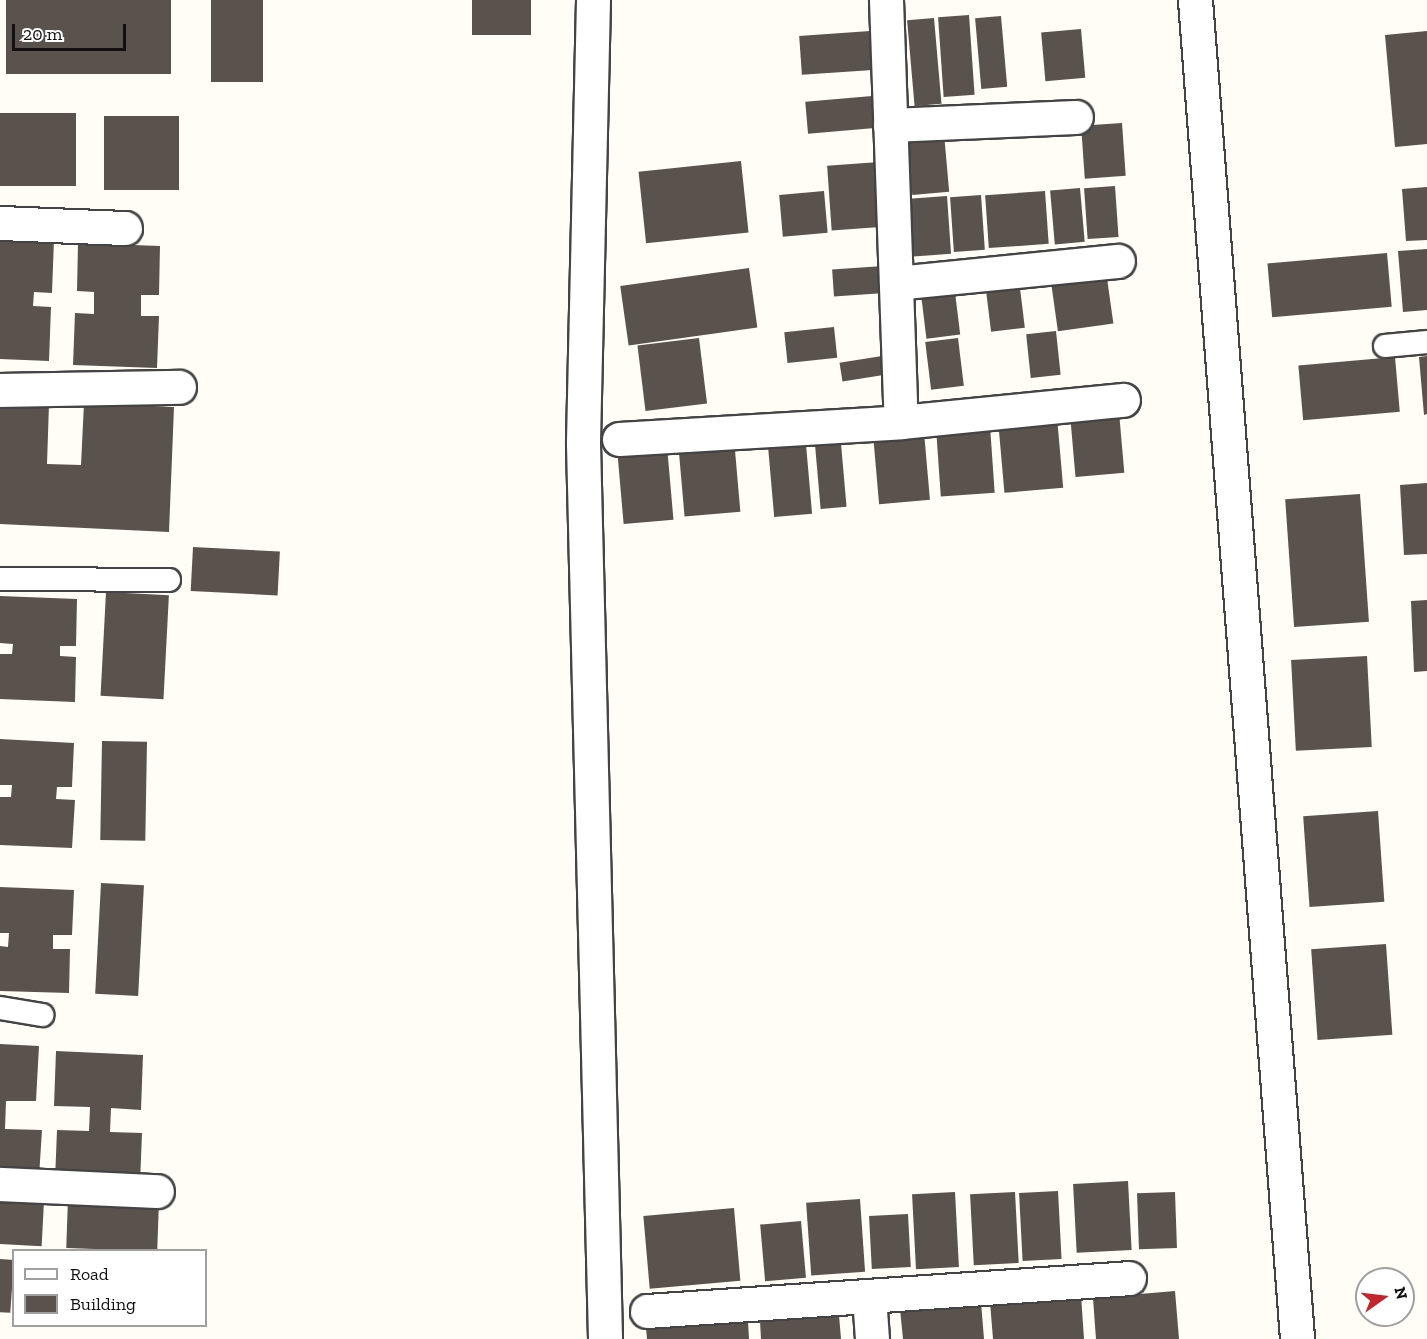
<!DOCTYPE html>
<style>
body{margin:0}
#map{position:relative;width:1427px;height:1339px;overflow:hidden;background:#fffdf5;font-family:"Zilla Slab",serif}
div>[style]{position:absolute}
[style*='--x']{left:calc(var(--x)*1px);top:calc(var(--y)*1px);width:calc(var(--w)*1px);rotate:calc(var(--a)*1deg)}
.building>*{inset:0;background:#5a524d;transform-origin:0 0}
.roads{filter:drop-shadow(2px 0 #444) drop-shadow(-2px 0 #444) drop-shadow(0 2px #444) drop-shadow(0 -2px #444)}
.service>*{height:22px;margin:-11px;padding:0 11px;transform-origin:11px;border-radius:11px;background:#fff}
.minor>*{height:33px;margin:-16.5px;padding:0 16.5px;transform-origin:16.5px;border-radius:16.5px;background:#fff}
span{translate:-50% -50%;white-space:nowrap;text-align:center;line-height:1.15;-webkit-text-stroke:6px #fff;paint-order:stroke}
.legend{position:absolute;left:12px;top:1249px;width:195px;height:78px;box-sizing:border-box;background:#fff;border:2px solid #a0a0a0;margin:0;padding:8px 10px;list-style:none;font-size:18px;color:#111}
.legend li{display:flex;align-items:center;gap:12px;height:30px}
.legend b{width:30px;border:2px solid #a0a0a0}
.north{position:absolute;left:1355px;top:1267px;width:60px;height:60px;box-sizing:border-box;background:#fff;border:2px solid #a0a0a0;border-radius:50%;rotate:76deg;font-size:16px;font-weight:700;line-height:24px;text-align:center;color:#111}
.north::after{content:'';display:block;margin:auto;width:21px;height:27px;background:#c4262e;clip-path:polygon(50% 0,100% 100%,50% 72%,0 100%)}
.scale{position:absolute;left:12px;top:24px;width:114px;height:27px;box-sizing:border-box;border:3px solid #111;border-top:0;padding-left:8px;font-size:18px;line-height:21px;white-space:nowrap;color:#111;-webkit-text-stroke:4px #fff;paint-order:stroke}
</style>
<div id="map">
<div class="building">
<i style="left:6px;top:0;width:165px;height:74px"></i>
<i style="left:211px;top:0;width:52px;height:82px"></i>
<i style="left:472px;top:0;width:59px;height:35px"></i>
<i style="left:969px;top:15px;width:80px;height:31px;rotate:86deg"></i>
<i style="left:1001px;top:16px;width:71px;height:26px;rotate:85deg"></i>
<i style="left:934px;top:18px;width:86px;height:27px;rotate:85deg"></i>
<i style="left:1081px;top:29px;width:49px;height:40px;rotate:85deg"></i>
<i style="left:870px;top:31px;width:39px;height:71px;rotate:86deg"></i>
<i style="clip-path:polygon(1427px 31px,1427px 144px,1395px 147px,1385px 35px)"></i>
<i style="left:872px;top:96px;width:32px;height:67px;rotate:85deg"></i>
<i style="left:0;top:113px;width:76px;height:73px"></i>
<i style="left:104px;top:116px;width:75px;height:74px"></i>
<i style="left:1122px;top:123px;width:53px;height:41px;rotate:86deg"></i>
<i style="left:944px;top:133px;width:59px;height:37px;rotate:85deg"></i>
<i style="left:741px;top:161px;width:72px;height:103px;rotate:84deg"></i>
<i style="left:879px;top:162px;width:65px;height:52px;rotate:86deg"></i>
<i style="left:1115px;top:186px;width:51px;height:31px;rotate:86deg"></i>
<i style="clip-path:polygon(1427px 187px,1427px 240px,1406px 241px,1402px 189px)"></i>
<i style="left:1080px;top:188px;width:54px;height:30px;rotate:85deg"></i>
<i style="left:824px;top:191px;width:42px;height:45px;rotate:85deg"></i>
<i style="left:1045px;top:191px;width:53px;height:60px;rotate:86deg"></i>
<i style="left:981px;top:195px;width:55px;height:31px;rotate:86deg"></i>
<i style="left:947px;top:196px;width:58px;height:38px;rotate:86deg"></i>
<i style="clip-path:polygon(0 237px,54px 239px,52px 293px,34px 292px,33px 306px,51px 307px,49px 361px,0 359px)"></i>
<i style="clip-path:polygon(78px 243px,160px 246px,159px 295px,141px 295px,141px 316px,159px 316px,157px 368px,73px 365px,75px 313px,94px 314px,94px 292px,77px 291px)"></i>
<i style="clip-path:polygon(1427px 249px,1427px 310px,1403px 312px,1398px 251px)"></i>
<i style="left:1387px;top:253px;width:54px;height:120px;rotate:85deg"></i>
<i style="left:883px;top:266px;width:27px;height:51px;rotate:86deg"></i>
<i style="left:749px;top:268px;width:60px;height:130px;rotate:82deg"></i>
<i style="left:1106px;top:271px;width:53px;height:56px;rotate:82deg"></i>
<i style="left:1019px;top:280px;width:48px;height:34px;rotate:83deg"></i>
<i style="left:954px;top:284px;width:51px;height:34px;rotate:83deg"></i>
<i style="left:834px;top:327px;width:31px;height:50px;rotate:84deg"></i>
<i style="left:1056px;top:331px;width:44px;height:30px;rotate:84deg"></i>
<i style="left:699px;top:338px;width:66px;height:62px;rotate:83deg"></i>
<i style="left:958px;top:338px;width:48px;height:33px;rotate:83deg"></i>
<i style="left:882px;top:356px;width:19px;height:43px;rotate:81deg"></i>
<i style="clip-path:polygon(1427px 356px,1427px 414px,1424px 415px,1419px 357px)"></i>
<i style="left:1395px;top:357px;width:55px;height:97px;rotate:85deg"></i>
<i style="clip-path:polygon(0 402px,49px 404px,47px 464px,81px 465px,84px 403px,174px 407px,169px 532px,0 524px)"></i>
<i style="left:1119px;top:412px;width:61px;height:49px;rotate:85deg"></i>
<i style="left:1057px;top:417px;width:71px;height:59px;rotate:85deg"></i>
<i style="left:990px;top:426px;width:67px;height:54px;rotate:86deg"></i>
<i style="left:840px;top:432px;width:75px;height:26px;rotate:85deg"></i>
<i style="left:924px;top:432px;width:68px;height:51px;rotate:85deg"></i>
<i style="left:805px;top:433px;width:81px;height:38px;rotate:85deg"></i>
<i style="left:734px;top:439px;width:73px;height:56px;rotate:85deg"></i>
<i style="left:667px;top:446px;width:74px;height:50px;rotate:85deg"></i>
<i style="clip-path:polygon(1427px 483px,1427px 554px,1404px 555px,1400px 485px)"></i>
<i style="left:1360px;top:494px;width:128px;height:75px;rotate:86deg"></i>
<i style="left:193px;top:547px;width:87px;height:44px;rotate:3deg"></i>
<i style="left:106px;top:592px;width:63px;height:104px;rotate:3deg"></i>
<i style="clip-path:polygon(0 596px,77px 599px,76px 646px,60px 646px,60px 656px,76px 657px,75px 702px,0 699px,0 654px,12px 654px,13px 644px,0 643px)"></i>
<i style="clip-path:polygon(1427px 600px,1427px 671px,1414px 672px,1411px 601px)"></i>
<i style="left:1367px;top:656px;width:91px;height:76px;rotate:87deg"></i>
<i style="clip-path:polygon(0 739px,74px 743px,72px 787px,57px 787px,56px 799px,75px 800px,72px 848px,0 845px,0 797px,11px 797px,12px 785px,0 785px)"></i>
<i style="left:102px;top:741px;width:45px;height:99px;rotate:1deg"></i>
<i style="left:1378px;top:811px;width:91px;height:75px;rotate:86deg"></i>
<i style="left:101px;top:883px;width:43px;height:111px;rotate:3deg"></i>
<i style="clip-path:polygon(0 887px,74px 890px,72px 935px,53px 935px,53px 949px,70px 949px,69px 993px,0 991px,0 946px,8px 947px,9px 933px,0 933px)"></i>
<i style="left:1386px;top:944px;width:91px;height:75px;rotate:86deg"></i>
<i style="clip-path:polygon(0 1044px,39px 1046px,36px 1101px,6px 1101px,5px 1129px,42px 1130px,39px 1177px,0 1175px)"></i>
<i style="clip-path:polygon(56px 1051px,143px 1055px,141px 1110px,111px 1108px,110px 1132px,142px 1133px,140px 1183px,55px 1180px,57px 1130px,89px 1131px,90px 1107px,54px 1106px)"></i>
<i style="left:1128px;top:1181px;width:69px;height:55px;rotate:87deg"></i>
<i style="left:1058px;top:1191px;width:68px;height:39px;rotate:87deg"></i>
<i style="left:955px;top:1192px;width:75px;height:43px;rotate:87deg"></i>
<i style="left:1015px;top:1192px;width:71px;height:45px;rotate:87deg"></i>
<i style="left:1175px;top:1192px;width:56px;height:38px;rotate:88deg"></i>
<i style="left:68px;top:1198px;width:91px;height:50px;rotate:2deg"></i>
<i style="left:860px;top:1199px;width:73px;height:54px;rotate:86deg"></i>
<i style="left:0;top:1200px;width:44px;height:44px;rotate:3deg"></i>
<i style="left:734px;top:1208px;width:73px;height:91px;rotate:85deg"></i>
<i style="left:908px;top:1214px;width:53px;height:39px;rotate:87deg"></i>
<i style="left:801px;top:1221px;width:57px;height:41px;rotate:85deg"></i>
<i style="left:0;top:1259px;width:14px;height:53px;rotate:4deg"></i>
<i style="clip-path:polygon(1175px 1291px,1179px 1339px,1096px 1339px,1093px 1298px)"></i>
<i style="clip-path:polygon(1081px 1295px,1084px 1339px,993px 1339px,990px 1302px)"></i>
<i style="clip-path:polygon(981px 1302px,984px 1339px,903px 1339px,900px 1309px)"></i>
<i style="clip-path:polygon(839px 1315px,841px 1339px,761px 1339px,760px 1321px)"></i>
<i style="clip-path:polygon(748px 1321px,749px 1339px,647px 1339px,646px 1328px)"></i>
</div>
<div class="roads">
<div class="service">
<i style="--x:1385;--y:346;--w:42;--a:-5.4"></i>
<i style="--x:0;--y:579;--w:169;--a:0.3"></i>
<i style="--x:0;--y:1008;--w:43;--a:9.5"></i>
</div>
<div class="minor">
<i style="--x:593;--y:0;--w:444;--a:91.3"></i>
<i style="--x:583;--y:444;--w:895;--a:88.59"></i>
<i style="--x:886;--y:0;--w:422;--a:88"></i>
<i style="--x:1195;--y:0;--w:1343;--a:85.64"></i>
<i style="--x:890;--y:125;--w:186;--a:-2.5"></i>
<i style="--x:0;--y:223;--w:125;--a:2.3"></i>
<i style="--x:896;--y:283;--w:223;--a:-5.7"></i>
<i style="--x:0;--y:390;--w:179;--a:-1"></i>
<i style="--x:619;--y:439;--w:283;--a:-3.4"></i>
<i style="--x:901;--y:422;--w:223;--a:-5.7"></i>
<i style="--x:0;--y:1184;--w:157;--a:2.6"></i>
<i style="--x:869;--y:1296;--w:43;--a:86"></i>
<i style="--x:647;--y:1311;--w:483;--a:-3.9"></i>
</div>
</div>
<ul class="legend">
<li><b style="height:8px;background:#fff"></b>Road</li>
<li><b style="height:16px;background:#5a524d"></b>Building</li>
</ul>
<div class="north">N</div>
<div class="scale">20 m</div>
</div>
